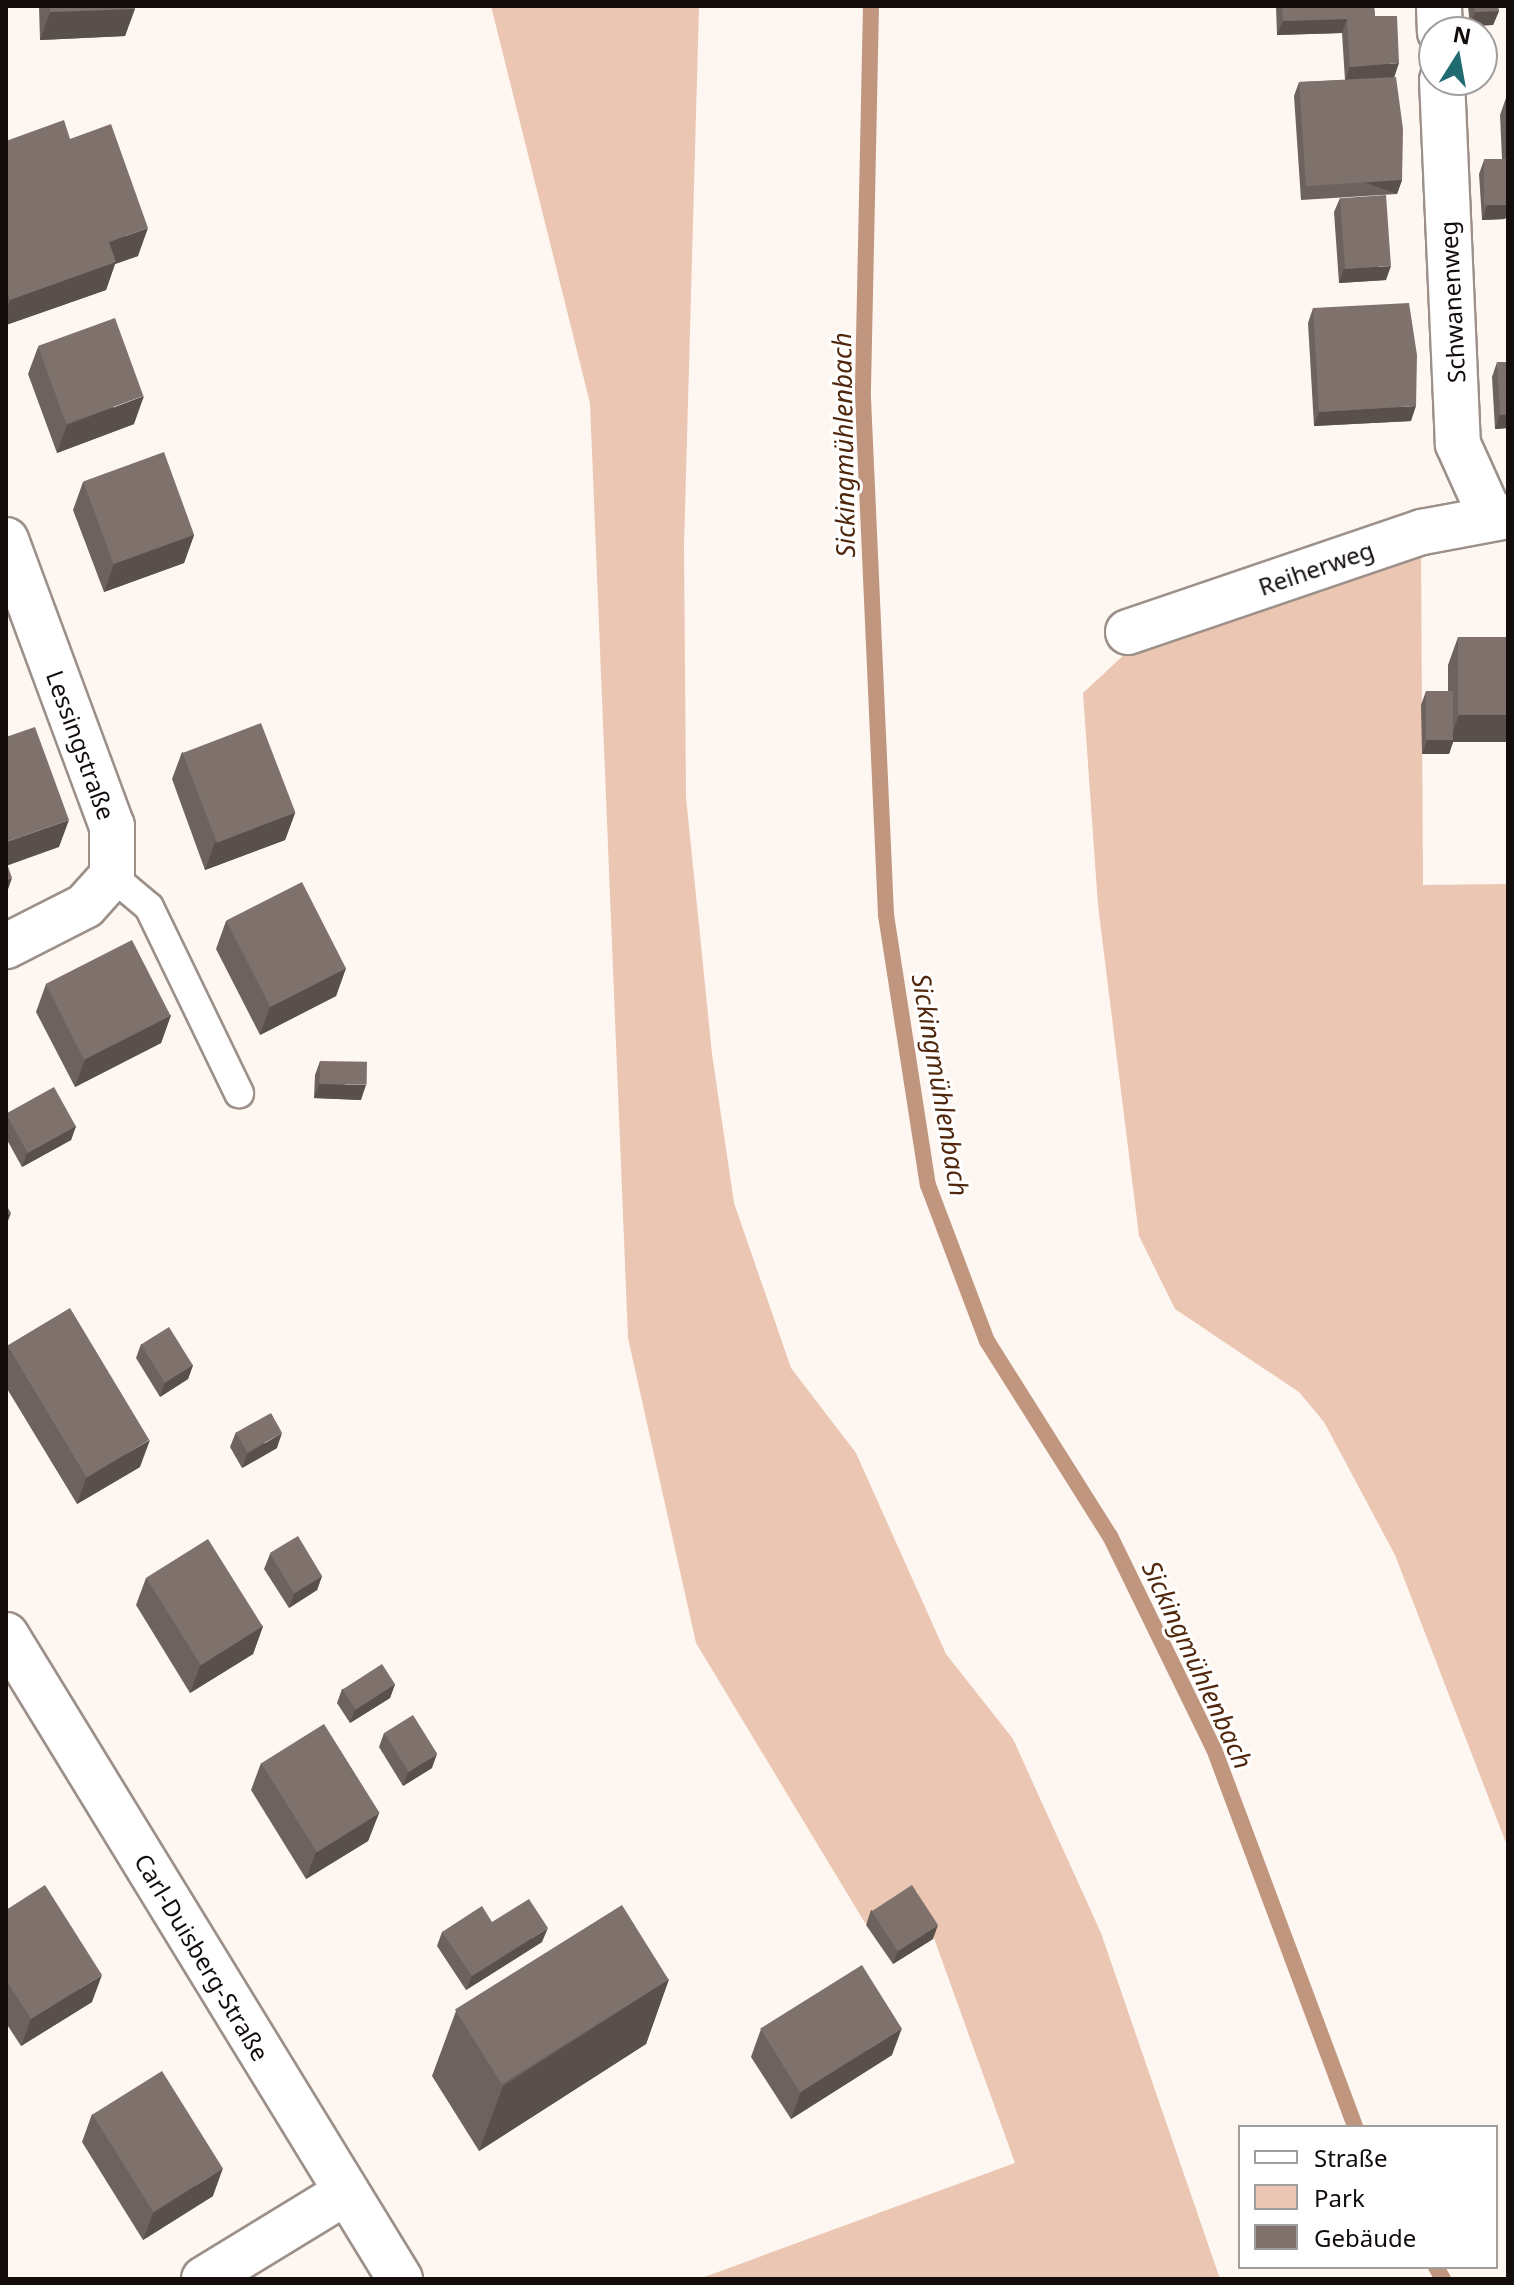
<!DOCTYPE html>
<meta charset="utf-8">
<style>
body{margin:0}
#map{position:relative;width:1514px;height:2285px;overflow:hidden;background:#fef6f1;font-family:"Noto Sans",sans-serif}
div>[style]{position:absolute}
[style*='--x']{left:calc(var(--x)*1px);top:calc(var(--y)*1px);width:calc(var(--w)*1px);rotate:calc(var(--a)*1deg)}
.green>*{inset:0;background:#eac6b3}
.stream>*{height:16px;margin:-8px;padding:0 8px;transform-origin:8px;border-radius:8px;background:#c0967f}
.roads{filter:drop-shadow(2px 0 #9d9089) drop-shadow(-2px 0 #9d9089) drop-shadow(0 2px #9d9089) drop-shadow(0 -2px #9d9089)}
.lane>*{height:28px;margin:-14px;padding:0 14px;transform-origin:14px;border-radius:14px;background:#fff}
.street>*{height:44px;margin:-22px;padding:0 22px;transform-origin:22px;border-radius:22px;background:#fff}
.secondary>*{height:44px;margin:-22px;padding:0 22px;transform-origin:22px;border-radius:22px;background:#fff}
.wall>*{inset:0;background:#6d625d}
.shaded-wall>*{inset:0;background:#59504c;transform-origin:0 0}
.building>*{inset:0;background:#7f726c;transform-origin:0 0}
span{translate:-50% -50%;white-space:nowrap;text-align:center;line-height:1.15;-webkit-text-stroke:6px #fff;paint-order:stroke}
.street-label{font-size:24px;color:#120d0b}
.water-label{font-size:26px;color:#50270c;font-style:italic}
.frame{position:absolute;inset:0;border:8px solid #120d0b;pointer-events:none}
.legend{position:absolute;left:1238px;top:2125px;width:260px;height:144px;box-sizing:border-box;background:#fff;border:2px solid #a09e9d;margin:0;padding:10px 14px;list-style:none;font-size:24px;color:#120d0b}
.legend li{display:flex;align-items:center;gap:16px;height:40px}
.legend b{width:40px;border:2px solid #a09e9d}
.north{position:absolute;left:1418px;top:16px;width:80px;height:80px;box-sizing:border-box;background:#fff;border:2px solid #a09e9d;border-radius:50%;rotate:11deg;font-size:22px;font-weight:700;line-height:32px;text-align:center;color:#120d0b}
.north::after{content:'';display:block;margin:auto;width:28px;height:36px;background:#1f6b6f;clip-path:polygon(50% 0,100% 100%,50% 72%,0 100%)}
</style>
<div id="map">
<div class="green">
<i style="clip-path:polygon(491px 6px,699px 6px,684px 546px,686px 797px,712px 1054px,734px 1203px,791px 1368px,856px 1453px,946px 1654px,1013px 1739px,1101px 1933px,1220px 2279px,699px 2279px,1015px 2163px,917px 1891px,865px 1923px,696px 1643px,628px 1338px,590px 403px)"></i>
<i style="clip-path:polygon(1421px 551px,1423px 885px,1508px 884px,1508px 1848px,1395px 1555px,1324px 1422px,1299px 1392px,1175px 1309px,1139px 1236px,1098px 905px,1083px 693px,1127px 652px)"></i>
</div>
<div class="stream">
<i style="--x:871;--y:6;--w:392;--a:91.2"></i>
<i style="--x:863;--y:398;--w:518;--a:87.45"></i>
<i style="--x:886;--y:915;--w:273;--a:81.2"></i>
<i style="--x:928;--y:1185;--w:167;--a:69.3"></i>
<i style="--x:987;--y:1341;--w:231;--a:57.8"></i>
<i style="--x:1110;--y:1536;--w:237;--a:64"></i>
<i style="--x:1214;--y:1749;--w:403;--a:69.5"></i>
<i style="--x:1436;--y:2267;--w:14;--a:60"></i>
</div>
<div class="roads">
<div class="lane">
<i style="--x:112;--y:876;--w:48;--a:40"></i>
<i style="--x:149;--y:907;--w:207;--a:64.2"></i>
</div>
<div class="street">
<i style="--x:1439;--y:6;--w:26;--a:88"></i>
<i style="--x:1442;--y:80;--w:364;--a:87.5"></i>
<i style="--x:1458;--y:444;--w:80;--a:65.7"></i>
<i style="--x:6;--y:540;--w:305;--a:69.7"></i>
<i style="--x:112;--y:826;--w:50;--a:90"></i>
<i style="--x:112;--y:876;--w:40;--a:132"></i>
<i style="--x:85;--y:906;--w:89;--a:153.1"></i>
<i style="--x:1128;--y:632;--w:311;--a:-18.8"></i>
<i style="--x:1422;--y:532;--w:87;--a:-10.5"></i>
<i style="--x:204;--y:2279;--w:165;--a:-31.4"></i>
</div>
<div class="secondary">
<i style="--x:6;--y:1635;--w:755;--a:58.54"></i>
</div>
</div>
<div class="wall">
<i style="clip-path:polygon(39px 6px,135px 6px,125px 36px,40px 40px)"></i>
<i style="clip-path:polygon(1276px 6px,1374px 6px,1375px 16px,1394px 77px,1402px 180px,1397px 194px,1301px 200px,1294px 96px,1299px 82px,1345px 80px,1342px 33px,1277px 35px)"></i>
<i style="clip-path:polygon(1468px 6px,1508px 6px,1498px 7px,1499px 11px,1493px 25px,1470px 26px)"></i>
<i style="clip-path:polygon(1508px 92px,1508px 212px,1505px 219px,1482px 220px,1479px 174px,1484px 160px,1502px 159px,1500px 115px)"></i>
<i style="clip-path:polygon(70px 139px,138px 256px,115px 264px,106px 290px,6px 325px,6px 141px)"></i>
<i style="clip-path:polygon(1340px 198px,1386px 280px,1339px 283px,1334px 212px)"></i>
<i style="clip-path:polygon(1313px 308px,1411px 421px,1314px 426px,1308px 323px)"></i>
<i style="clip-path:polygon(38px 347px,134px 424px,57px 453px,28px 374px)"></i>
<i style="clip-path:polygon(1497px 362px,1508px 428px,1495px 429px,1492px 377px)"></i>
<i style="clip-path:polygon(83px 482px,194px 535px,184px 563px,104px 592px,73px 510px)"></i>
<i style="clip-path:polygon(1458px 637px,1508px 637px,1453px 742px,1449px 754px,1422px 754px,1421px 705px,1426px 691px,1448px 691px,1448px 665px)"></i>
<i style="clip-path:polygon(182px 752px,295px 813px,285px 840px,205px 870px,172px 779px)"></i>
<i style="clip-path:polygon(226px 921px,346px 968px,336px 996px,260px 1035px,216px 949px)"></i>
<i style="clip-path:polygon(46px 984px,171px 1015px,161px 1043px,75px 1087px,36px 1012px)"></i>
<i style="clip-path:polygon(320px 1061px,361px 1100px,314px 1098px,315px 1075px)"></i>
<i style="clip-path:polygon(6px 1113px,76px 1126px,71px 1140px,22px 1167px,6px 1138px)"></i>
<i style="clip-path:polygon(141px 1344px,193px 1365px,188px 1379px,160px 1397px,136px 1358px)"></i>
<i style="clip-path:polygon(8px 1346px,140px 1467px,77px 1504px,6px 1387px,6px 1351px)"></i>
<i style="clip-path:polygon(236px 1432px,277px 1448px,242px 1468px,230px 1447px)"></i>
<i style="clip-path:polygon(270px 1554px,322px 1576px,317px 1590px,289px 1608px,264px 1569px)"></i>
<i style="clip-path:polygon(146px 1578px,263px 1626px,253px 1654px,190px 1693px,136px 1605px)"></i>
<i style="clip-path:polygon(395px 1684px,390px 1698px,350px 1723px,337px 1703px,342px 1689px)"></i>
<i style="clip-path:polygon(384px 1733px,432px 1768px,403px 1786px,379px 1747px)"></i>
<i style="clip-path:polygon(261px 1763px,379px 1813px,368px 1841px,306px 1879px,251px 1790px)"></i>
<i style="clip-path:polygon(6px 1910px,92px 2002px,21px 2046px,6px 2023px)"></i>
<i style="clip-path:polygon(871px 1910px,933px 1939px,893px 1964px,866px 1925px)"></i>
<i style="clip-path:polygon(492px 1922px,542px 1942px,466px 1990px,437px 1946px,442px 1932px)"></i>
<i style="clip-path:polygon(669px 1979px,646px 2044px,479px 2151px,432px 2076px,456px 2011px)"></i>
<i style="clip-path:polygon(761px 2029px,892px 2055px,791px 2119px,751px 2057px)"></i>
<i style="clip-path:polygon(92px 2114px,213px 2196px,143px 2240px,82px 2142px)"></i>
</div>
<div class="shaded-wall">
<i style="clip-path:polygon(135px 9px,125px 36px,40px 40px,50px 12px)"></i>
<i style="clip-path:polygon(1499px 11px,1493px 25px,1470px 26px,1475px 12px)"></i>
<i style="clip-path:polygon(1347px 19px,1342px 33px,1277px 35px,1283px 21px)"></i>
<i style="clip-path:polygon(1399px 63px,1394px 78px,1345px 81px,1350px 67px)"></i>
<i style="left:1402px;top:180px;width:15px;height:96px;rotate:110deg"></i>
<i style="clip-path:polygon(1508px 199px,1508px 212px,1505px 219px,1482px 220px,1487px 206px)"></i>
<i style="clip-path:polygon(148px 228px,138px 256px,115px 264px,106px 290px,6px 325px,6px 311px,10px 300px,109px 242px)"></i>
<i style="clip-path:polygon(1391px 266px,1386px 280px,1339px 283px,1344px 269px)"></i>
<i style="clip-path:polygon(144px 396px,134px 424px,57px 453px,67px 425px)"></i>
<i style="clip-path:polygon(1416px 406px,1411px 421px,1314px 426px,1319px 412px)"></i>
<i style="clip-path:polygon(1508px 414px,1508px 428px,1495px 429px,1500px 415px)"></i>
<i style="clip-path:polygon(194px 535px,184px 563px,104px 592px,114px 564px)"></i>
<i style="clip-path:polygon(1508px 714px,1508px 742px,1453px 742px,1449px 754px,1422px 754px,1427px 740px,1450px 740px,1459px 715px)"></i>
<i style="clip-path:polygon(295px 813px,285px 840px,205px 870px,215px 842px)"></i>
<i style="clip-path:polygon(69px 820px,59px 847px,6px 866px,6px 842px)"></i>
<i style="clip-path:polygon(12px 878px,7px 892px,6px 892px,6px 880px)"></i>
<i style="clip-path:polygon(346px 968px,336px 996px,260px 1035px,270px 1007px)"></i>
<i style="clip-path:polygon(171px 1015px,161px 1043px,75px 1087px,85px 1059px)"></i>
<i style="clip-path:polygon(319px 1084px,366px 1085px,361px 1100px,314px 1098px)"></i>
<i style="clip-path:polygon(76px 1126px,71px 1140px,22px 1167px,27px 1153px)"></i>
<i style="clip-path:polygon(11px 1213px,6px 1226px,6px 1215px)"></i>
<i style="clip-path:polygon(193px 1365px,188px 1379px,160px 1397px,165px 1382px)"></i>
<i style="clip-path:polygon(282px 1433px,277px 1448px,242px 1468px,247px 1454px)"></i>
<i style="clip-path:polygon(150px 1440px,140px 1467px,77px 1504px,87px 1476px)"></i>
<i style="clip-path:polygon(322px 1576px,317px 1590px,289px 1608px,294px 1594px)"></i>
<i style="clip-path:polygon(263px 1626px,253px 1654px,190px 1693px,200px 1666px)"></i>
<i style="clip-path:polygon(395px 1684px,390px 1698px,350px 1723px,355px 1709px)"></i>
<i style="clip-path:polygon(437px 1754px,432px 1768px,403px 1786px,408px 1772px)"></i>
<i style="clip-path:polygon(379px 1813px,368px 1841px,306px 1879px,316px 1852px)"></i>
<i style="clip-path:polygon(938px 1925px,933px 1939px,893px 1964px,898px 1950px)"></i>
<i style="clip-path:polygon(548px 1928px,542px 1942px,466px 1990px,472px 1976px)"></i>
<i style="clip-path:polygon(102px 1975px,92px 2002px,21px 2046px,31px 2019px)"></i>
<i style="clip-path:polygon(669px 1979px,646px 2044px,479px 2151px,503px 2086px)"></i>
<i style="clip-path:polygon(902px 2028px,892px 2055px,791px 2119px,801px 2092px)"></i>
<i style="clip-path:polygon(223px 2168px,213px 2196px,143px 2240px,153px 2213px)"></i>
</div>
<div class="building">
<i style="clip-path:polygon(50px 6px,135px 6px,135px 9px,50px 12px)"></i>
<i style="clip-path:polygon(1282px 6px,1374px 6px,1375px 16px,1397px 16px,1399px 63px,1350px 67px,1347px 19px,1283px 21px)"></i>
<i style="clip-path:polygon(1474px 6px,1498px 6px,1499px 11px,1475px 12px)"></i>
<i style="clip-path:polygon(1396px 77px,1403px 129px,1402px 180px,1306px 186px,1299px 82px)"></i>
<i style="clip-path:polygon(64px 120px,70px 139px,111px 124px,148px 228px,109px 242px,116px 262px,10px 300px,6px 288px,6px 141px)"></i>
<i style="left:1508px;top:159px;width:46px;height:24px;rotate:90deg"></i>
<i style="left:1386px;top:195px;width:71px;height:46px;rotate:86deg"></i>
<i style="clip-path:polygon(1409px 303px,1417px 355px,1416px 406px,1319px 412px,1313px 308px)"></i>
<i style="left:115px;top:318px;width:83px;height:82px;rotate:70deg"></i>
<i style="clip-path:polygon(1497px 362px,1508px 362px,1508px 414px,1500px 415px)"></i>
<i style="left:164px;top:452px;width:88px;height:86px;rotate:70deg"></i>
<i style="left:1458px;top:637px;width:50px;height:78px"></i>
<i style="left:1426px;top:691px;width:27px;height:49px"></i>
<i style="left:261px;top:723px;width:96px;height:84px;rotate:69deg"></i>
<i style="clip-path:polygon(35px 727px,69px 820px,6px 842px,6px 737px)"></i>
<i style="clip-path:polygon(6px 861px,12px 878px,6px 880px)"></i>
<i style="left:302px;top:882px;width:97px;height:85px;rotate:63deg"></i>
<i style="left:132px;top:940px;width:85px;height:97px;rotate:63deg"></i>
<i style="left:320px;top:1061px;width:47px;height:23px;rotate:1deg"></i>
<i style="left:54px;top:1087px;width:45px;height:55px;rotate:61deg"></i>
<i style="clip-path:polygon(6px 1205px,11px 1213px,6px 1215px)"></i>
<i style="left:70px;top:1308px;width:154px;height:73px;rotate:59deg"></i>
<i style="left:169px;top:1327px;width:45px;height:33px;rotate:58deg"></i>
<i style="left:271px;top:1413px;width:23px;height:40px;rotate:61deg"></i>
<i style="left:298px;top:1536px;width:47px;height:33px;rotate:59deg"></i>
<i style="left:208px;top:1539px;width:103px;height:73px;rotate:58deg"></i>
<i style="left:382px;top:1664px;width:24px;height:47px;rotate:57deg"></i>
<i style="left:413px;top:1715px;width:46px;height:34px;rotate:58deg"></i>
<i style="left:324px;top:1724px;width:105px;height:74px;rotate:58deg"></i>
<i style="clip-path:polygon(45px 1885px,102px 1975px,31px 2019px,6px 1980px,6px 1910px)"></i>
<i style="left:912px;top:1885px;width:48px;height:48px;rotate:57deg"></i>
<i style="clip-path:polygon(529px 1899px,548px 1928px,472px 1976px,442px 1932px,482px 1906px,492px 1922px)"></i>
<i style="left:622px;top:1905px;width:88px;height:197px;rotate:58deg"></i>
<i style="left:862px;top:1965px;width:75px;height:120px;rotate:58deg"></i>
<i style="left:162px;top:2071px;width:115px;height:82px;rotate:58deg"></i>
</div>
<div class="street-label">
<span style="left:1452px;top:302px;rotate:-93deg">Schwanenweg</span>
<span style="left:1316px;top:568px;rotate:-19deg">Reiherweg</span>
<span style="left:81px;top:745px;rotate:70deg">Lessingstraße</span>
<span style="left:202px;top:1957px;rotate:59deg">Carl-Duisberg-Straße</span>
</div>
<div class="water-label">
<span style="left:844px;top:445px;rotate:-91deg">Sickingmühlenbach</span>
<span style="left:940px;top:1085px;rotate:80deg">Sickingmühlenbach</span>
<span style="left:1197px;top:1665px;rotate:65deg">Sickingmühlenbach</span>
</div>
<div class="frame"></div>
<ul class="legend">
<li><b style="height:10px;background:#fff"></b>Straße</li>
<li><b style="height:22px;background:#eac6b3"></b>Park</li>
<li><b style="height:22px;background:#7f726c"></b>Gebäude</li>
</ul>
<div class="north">N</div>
</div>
